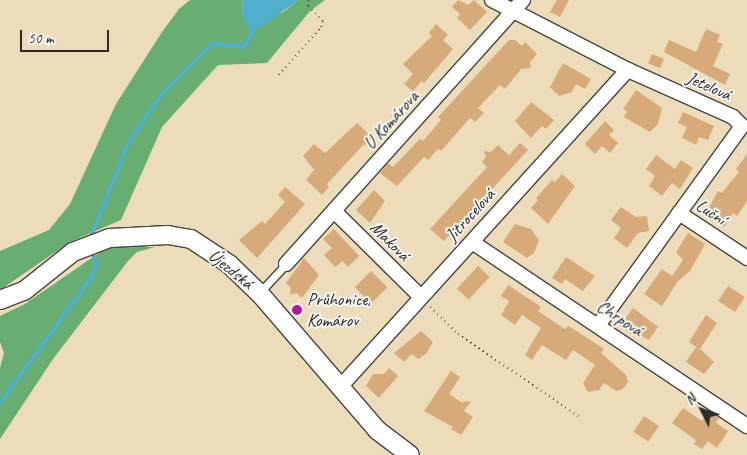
<!DOCTYPE html>
<meta charset="utf-8">
<style>
body{margin:0}
#map{position:relative;width:747px;height:455px;overflow:hidden;background:#eddcba;font-family:Caveat,sans-serif}
div>[style]{position:absolute}
[style*='--x']{left:calc(var(--x)*1px);top:calc(var(--y)*1px);width:calc(var(--w)*1px);rotate:calc(var(--a)*1deg)}
.forest>*{inset:0;background:#68ad72}
.water>*{inset:0;background:#4fb1ce}
.stream>*{height:4px;margin:-2px;padding:0 2px;transform-origin:2px;border-radius:2px;background:#4fb1ce}
.building>*{inset:0;background:#d7ab79;transform-origin:0 0}
.path>*{height:2px;margin-top:-1px;transform-origin:0;background:repeating-linear-gradient(90deg,#484640 0 1px,transparent 0 5px)}
.roads{filter:drop-shadow(1px 0 #484640) drop-shadow(-1px 0 #484640) drop-shadow(0 1px #484640) drop-shadow(0 -1px #484640)}
.service>*{height:7px;margin:-3.5px;padding:0 3.5px;transform-origin:3.5px;border-radius:3.5px;background:#fff}
.minor>*{height:14px;margin:-7px;padding:0 7px;transform-origin:7px;border-radius:7px;background:#fff}
.tertiary>*{height:18px;margin:-9px;padding:0 9px;transform-origin:9px;border-radius:9px;background:#fff}
.dots>*{width:14px;height:14px;translate:-50% -50%;box-sizing:border-box;border:2px solid #f6f6f2;border-radius:50%}
span{translate:-50% -50%;white-space:nowrap;text-align:center;line-height:1.15;-webkit-text-stroke:4px #f6f6f2;paint-order:stroke}
.street-label{font-size:18px;color:#2b2b2b}
.poi-label{font-size:18px;color:#2b2b2b}
.left{translate:0 -50%;text-align:left}
.north{position:absolute;left:677px;top:385px;width:50px;height:50px;-webkit-text-stroke:4px #f6f6f2;paint-order:stroke;rotate:311deg;font-size:14px;font-weight:700;line-height:20px;text-align:center;color:#2b2b2b}
.north::after{content:'';display:block;margin:auto;width:18px;height:22px;background:#2b2b2b;clip-path:polygon(50% 0,100% 100%,50% 72%,0 100%)}
.scale{position:absolute;left:20px;top:30px;width:89px;height:22px;box-sizing:border-box;border:2px solid #2b2b2b;border-top:0;padding-left:6px;font-size:15px;line-height:18px;white-space:nowrap;color:#2b2b2b;-webkit-text-stroke:4px #f6f6f2;paint-order:stroke}
</style>
<div id="map">
<div class="forest">
<i style="clip-path:polygon(190px 0,243px 0,242px 13px,282px 13px,298px 0,325px 0,310px 11px,267px 63px,218px 65px,162px 127px,121px 220px,70px 242px,0 290px,0 251px,49px 230px,70px 204px,116px 104px,162px 32px,179px 9px)"></i>
<i style="clip-path:polygon(109px 246px,155px 247px,137px 252px,128px 261px,53px 359px,0 439px,0 368px,4px 353px,0 342px,0 316px,25px 304px)"></i>
</div>
<div class="water">
<i style="clip-path:polygon(243px 0,298px 0,266px 24px,250px 32px,242px 13px)"></i>
</div>
<div class="stream">
<i style="--x:90;--y:239;--w:105;--a:-68.1"></i>
<i style="--x:129;--y:142;--w:58;--a:-55.5"></i>
<i style="--x:162;--y:94;--w:71;--a:-45"></i>
<i style="--x:212;--y:44;--w:32;--a:5"></i>
<i style="--x:244;--y:47;--w:21;--a:-59"></i>
<i style="--x:0;--y:403;--w:151;--a:-53.9"></i>
<i style="--x:89;--y:281;--w:18;--a:-63"></i>
<i style="--x:97;--y:265;--w:16;--a:-112"></i>
</div>
<div class="building">
<i style="clip-path:polygon(458px 0,468px 5px,474px 0,487px 12px,470px 30px,457px 18px,460px 14px,452px 7px)"></i>
<i style="clip-path:polygon(557px 0,569px 0,560px 17px,550px 12px)"></i>
<i style="clip-path:polygon(436px 24px,448px 35px,443px 40px,453px 49px,424px 83px,422px 81px,413px 91px,404px 84px,413px 74px,403px 64px,432px 36px,429px 33px)"></i>
<i style="clip-path:polygon(706px 29px,720px 35px,717px 42px,723px 44px,713px 66px,730px 74px,725px 85px,664px 52px,669px 40px,696px 52px)"></i>
<i style="clip-path:polygon(509px 40px,515px 40px,522px 46px,525px 42px,537px 54px,530px 62px,531px 68px,521px 69px,505px 89px,500px 85px,478px 108px,484px 113px,475px 122px,470px 118px,441px 151px,438px 149px,428px 160px,424px 157px,397px 186px,380px 173px,388px 163px,393px 167px,420px 139px,423px 141px,441px 120px,438px 117px)"></i>
<i style="left:652px;top:54px;width:13px;height:10px;rotate:23deg"></i>
<i style="clip-path:polygon(563px 63px,591px 79px,585px 89px,576px 84px,572px 92px,559px 96px,550px 87px)"></i>
<i style="clip-path:polygon(636px 90px,662px 108px,658px 124px,650px 132px,624px 117px,627px 111px,623px 109px)"></i>
<i style="clip-path:polygon(531px 102px,554px 120px,546px 129px,542px 126px,531px 138px,515px 121px)"></i>
<i style="clip-path:polygon(683px 112px,714px 126px,708px 140px,699px 137px,696px 145px,682px 138px,687px 127px,678px 123px)"></i>
<i style="clip-path:polygon(605px 121px,614px 130px,609px 135px,618px 143px,610px 153px,602px 146px,595px 154px,585px 144px)"></i>
<i style="clip-path:polygon(357px 123px,373px 138px,366px 146px,364px 144px,327px 184px,329px 187px,322px 195px,306px 180px,314px 170px,303px 156px,314px 144px,325px 153px)"></i>
<i style="clip-path:polygon(520px 143px,528px 150px,444px 241px,430px 229px,487px 167px,482px 162px,486px 157px,484px 151px,491px 152px,498px 145px,509px 155px)"></i>
<i style="clip-path:polygon(747px 154px,747px 201px,737px 216px,733px 213px,724px 227px,705px 215px,718px 191px,722px 193px,739px 172px,736px 169px)"></i>
<i style="clip-path:polygon(656px 155px,675px 169px,681px 160px,693px 168px,680px 189px,672px 183px,662px 196px,649px 186px,655px 176px,646px 169px)"></i>
<i style="clip-path:polygon(562px 174px,575px 186px,548px 224px,531px 208px,538px 200px,536px 198px,552px 180px,555px 182px)"></i>
<i style="clip-path:polygon(285px 187px,305px 204px,257px 258px,239px 240px,262px 221px,265px 224px,285px 202px,278px 195px)"></i>
<i style="clip-path:polygon(374px 190px,385px 201px,370px 223px,356px 210px)"></i>
<i style="clip-path:polygon(621px 207px,636px 217px,647px 216px,649px 231px,638px 233px,627px 248px,614px 238px,621px 228px,611px 220px)"></i>
<i style="clip-path:polygon(515px 224px,531px 229px,539px 240px,534px 253px,527px 258px,503px 242px)"></i>
<i style="clip-path:polygon(334px 229px,359px 256px,348px 267px,343px 261px,335px 267px,324px 255px,332px 248px,323px 239px)"></i>
<i style="clip-path:polygon(688px 233px,705px 244px,690px 271px,678px 281px,662px 306px,644px 294px,662px 269px,672px 276px,683px 260px,676px 252px)"></i>
<i style="clip-path:polygon(566px 257px,595px 276px,583px 291px,565px 279px,562px 284px,552px 278px)"></i>
<i style="clip-path:polygon(304px 258px,319px 275px,302px 298px,296px 293px,290px 295px,291px 288px,286px 283px)"></i>
<i style="left:478px;top:266px;width:16px;height:31px;rotate:43deg"></i>
<i style="left:371px;top:271px;width:23px;height:23px;rotate:45deg"></i>
<i style="clip-path:polygon(508px 285px,541px 307px,538px 311px,565px 329px,568px 326px,572px 328px,604px 349px,601px 353px,626px 375px,628px 382px,623px 389px,616px 391px,604px 383px,599px 390px,588px 392px,583px 383px,595px 365px,573px 350px,566px 360px,542px 345px,532px 360px,525px 355px,541px 328px,522px 315px,515px 325px,501px 315px,509px 301px,501px 296px)"></i>
<i style="left:728px;top:286px;width:20px;height:18px;rotate:33deg"></i>
<i style="clip-path:polygon(633px 308px,658px 327px,649px 340px,638px 334px,636px 337px,620px 326px)"></i>
<i style="clip-path:polygon(706px 315px,717px 323px,700px 349px,714px 362px,704px 374px,686px 362px,696px 347px,698px 348px,689px 342px)"></i>
<i style="clip-path:polygon(421px 331px,433px 342px,426px 354px,418px 359px,412px 354px,404px 362px,394px 353px)"></i>
<i style="clip-path:polygon(389px 368px,398px 376px,379px 398px,366px 386px,373px 374px,384px 374px)"></i>
<i style="clip-path:polygon(451px 371px,460px 377px,449px 394px,461px 402px,471px 401px,464px 411px,473px 417px,461px 435px,451px 429px,453px 427px,424px 411px)"></i>
<i style="clip-path:polygon(683px 408px,702px 421px,709px 411px,719px 418px,716px 423px,728px 431px,717px 448px,708px 441px,702px 449px,694px 444px,696px 440px,672px 423px)"></i>
<i style="left:644px;top:416px;width:18px;height:19px;rotate:34deg"></i>
</div>
<div class="path">
<i style="--x:279;--y:75;--w:64;--a:-48.8"></i>
<i style="--x:321;--y:27;--w:6;--a:-72"></i>
<i style="--x:323;--y:21;--w:21;--a:-135"></i>
<i style="--x:308;--y:6;--w:6;--a:-81"></i>
<i style="--x:430;--y:307;--w:39;--a:44"></i>
<i style="--x:458;--y:334;--w:149;--a:34.3"></i>
</div>
<div class="roads">
<div class="service">
<i style="--x:259;--y:293;--w:40;--a:-47"></i>
</div>
<div class="minor">
<i style="--x:492;--y:0;--w:153;--a:27.2"></i>
<i style="--x:628;--y:70;--w:115;--a:24.1"></i>
<i style="--x:733;--y:117;--w:13;--a:45"></i>
<i style="--x:742;--y:126;--w:246;--a:125.8"></i>
<i style="--x:334;--y:211;--w:122;--a:44.7"></i>
<i style="--x:679;--y:213;--w:82;--a:33.5"></i>
<i style="--x:472;--y:242;--w:331;--a:33.8"></i>
<i style="--x:286;--y:264;--w:355;--a:-48.1"></i>
<i style="--x:341;--y:386;--w:427;--a:-47.8"></i>
</div>
<div class="tertiary">
<i style="--x:0;--y:300;--w:26;--a:-21"></i>
<i style="--x:24;--y:291;--w:63;--a:-38.5"></i>
<i style="--x:73;--y:252;--w:40;--a:-21"></i>
<i style="--x:110;--y:238;--w:58;--a:-3"></i>
<i style="--x:168;--y:235;--w:23;--a:10"></i>
<i style="--x:191;--y:239;--w:45;--a:33.3"></i>
<i style="--x:229;--y:264;--w:45;--a:44.1"></i>
<i style="--x:261;--y:295;--w:178;--a:49.3"></i>
<i style="--x:377;--y:430;--w:41;--a:37.1"></i>
</div>
</div>
<div class="dots">
<i style="left:297px;top:310px;background:#b5179e"></i>
</div>
<div class="street-label">
<span style="left:709px;top:86px;rotate:24deg">Jetelová</span>
<span style="left:391px;top:120px;rotate:-48deg">U Komárova</span>
<span style="left:711px;top:212px;rotate:33deg">Luční</span>
<span style="left:470px;top:215px;rotate:-48deg">Jitrocelová</span>
<span style="left:390px;top:241px;rotate:45deg">Maková</span>
<span style="left:231px;top:269px;rotate:39deg">Újezdská</span>
<span style="left:620px;top:318px;rotate:34deg">Chrpová</span>
</div>
<div class="poi-label">
<span class="left" style="left:307px;top:310px">Průhonice,<br>Komárov</span>
</div>
<div class="north">N</div>
<div class="scale">50 m</div>
</div>
